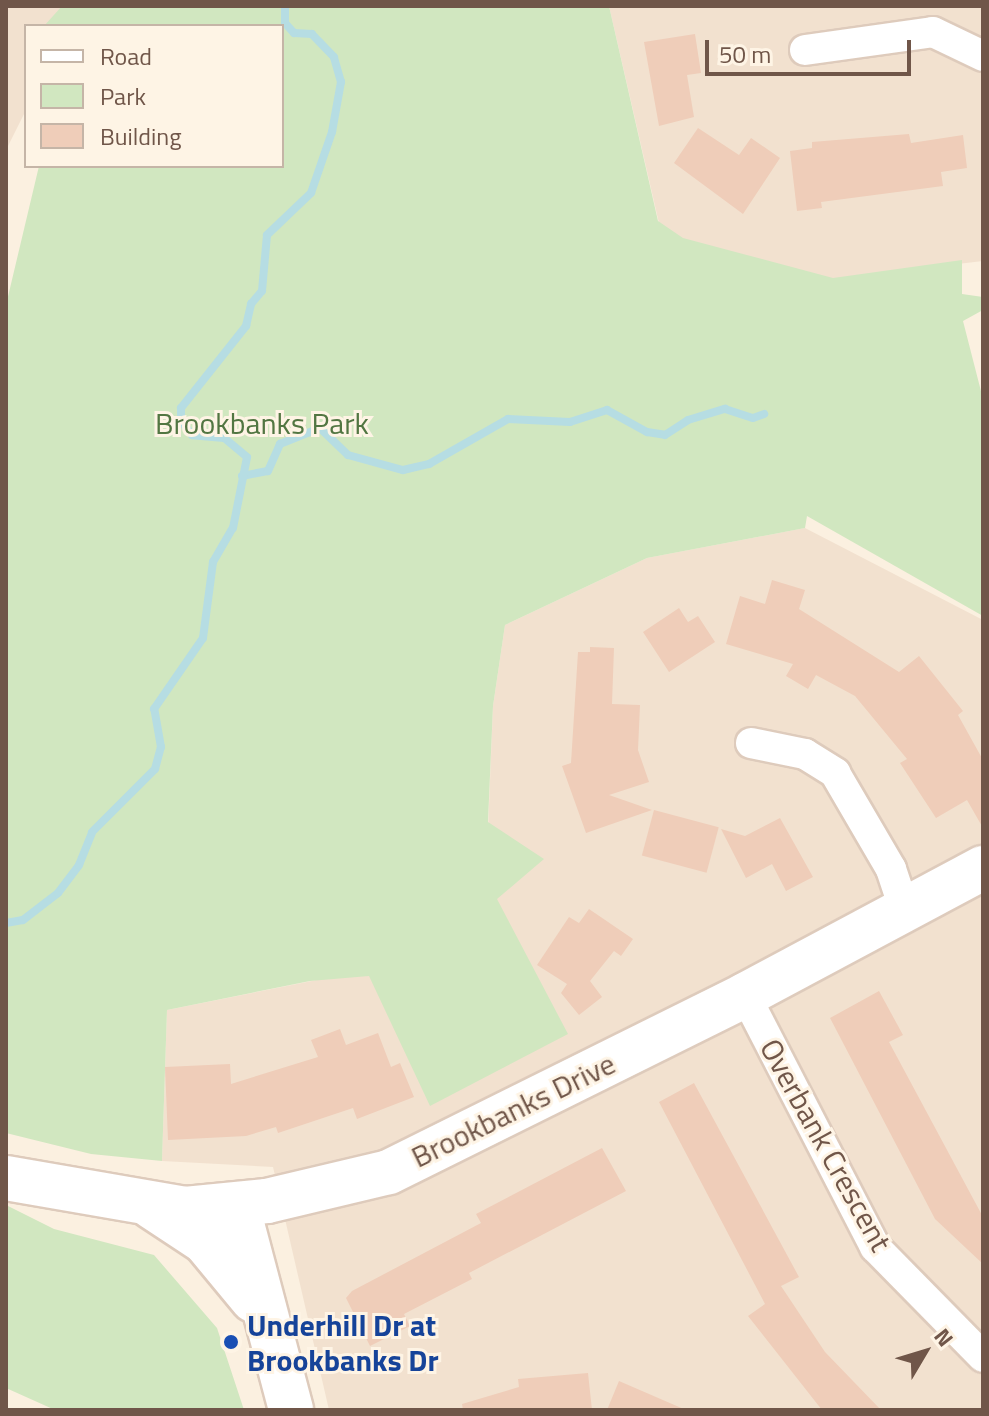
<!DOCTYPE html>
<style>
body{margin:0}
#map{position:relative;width:989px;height:1416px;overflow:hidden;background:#fbf0e0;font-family:"Titillium Web",sans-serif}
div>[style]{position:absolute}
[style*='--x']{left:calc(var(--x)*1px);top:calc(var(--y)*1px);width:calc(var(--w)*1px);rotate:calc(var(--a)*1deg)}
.residential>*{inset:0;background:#f2e1cf}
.green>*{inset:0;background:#d1e7c0}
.stream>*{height:8px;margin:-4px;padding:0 4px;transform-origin:4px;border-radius:4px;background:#b6dde3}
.building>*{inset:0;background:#efcdb9;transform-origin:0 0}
.roads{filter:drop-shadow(2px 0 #decbbc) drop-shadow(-2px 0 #decbbc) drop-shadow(0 2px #decbbc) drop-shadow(0 -2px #decbbc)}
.street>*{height:30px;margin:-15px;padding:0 15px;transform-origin:15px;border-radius:15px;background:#fff}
.secondary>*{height:44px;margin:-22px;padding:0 22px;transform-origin:22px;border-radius:22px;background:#fff}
.dots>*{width:22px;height:22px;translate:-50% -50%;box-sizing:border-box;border:4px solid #fef4e5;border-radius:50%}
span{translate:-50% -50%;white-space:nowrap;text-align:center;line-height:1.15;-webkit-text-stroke:6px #fef4e5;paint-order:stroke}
.park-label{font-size:30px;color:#527642}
.street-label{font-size:30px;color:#705649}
.transit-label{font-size:30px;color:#164399;font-weight:700}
.left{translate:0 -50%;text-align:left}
.frame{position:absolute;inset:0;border:8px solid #705649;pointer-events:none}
.legend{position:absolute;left:24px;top:24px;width:260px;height:144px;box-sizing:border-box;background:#fef4e5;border:2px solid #c5b5a7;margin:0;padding:10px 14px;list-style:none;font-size:24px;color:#705649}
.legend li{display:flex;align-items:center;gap:16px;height:40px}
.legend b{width:40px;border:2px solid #c5b5a7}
.north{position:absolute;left:885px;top:1312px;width:80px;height:80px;-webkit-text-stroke:6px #fef4e5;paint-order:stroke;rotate:52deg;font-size:22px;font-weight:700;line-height:32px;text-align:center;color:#705649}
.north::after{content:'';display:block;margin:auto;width:28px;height:36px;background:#705649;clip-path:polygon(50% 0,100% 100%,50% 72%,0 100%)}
.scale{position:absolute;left:705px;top:40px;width:206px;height:36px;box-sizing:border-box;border:4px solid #705649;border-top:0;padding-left:10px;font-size:24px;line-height:28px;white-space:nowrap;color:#705649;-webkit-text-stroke:6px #fef4e5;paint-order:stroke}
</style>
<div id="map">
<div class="residential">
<i style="clip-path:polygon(6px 6px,96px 6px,80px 26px,26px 26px,26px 110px,6px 150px)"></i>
<i style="clip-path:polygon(609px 6px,983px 6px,983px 261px,755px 288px,661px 232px)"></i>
<i style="clip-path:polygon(805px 528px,983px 620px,983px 1410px,329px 1410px,273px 1167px,162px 1161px,167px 1010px,367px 970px,485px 906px,493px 706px,505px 625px,647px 558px)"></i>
</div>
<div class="green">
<i style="clip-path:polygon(62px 6px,609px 6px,658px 221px,683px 238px,833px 278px,962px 260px,962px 294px,983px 297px,983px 310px,963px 321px,983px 399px,983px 616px,807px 516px,805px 528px,647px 558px,505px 625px,493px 706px,488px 822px,544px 859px,497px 899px,568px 1034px,430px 1106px,369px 976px,310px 981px,167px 1010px,162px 1161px,91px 1154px,6px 1133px,6px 305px,39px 166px,282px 166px,282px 26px,44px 26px)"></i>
<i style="clip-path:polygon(6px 1205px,54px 1229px,154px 1255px,217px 1328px,244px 1410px,55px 1410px,6px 1388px)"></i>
</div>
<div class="stream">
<i style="--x:242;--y:476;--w:26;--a:-11"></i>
<i style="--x:268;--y:471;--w:30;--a:-66"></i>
<i style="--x:280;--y:444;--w:43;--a:-21.8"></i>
<i style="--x:320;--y:428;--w:39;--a:44"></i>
<i style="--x:348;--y:455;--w:57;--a:15.3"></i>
<i style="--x:403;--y:470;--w:27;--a:-13"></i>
<i style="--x:429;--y:464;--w:91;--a:-29.7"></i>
<i style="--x:508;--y:419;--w:62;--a:2.8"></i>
<i style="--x:570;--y:422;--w:39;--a:-18"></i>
<i style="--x:607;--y:410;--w:46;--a:28.8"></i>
<i style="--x:647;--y:432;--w:18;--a:9"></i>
<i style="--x:665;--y:435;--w:27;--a:-33"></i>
<i style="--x:688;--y:420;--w:39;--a:-17"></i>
<i style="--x:725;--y:409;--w:29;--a:18"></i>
<i style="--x:753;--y:418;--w:12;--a:-20"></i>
<i style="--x:6;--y:923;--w:17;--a:-10"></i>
<i style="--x:23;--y:920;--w:44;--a:-37.6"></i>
<i style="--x:58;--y:893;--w:35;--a:-53"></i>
<i style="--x:79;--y:865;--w:35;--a:-68"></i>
<i style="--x:92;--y:832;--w:89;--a:-45"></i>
<i style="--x:155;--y:769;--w:23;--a:-75"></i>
<i style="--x:161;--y:747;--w:39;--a:-100"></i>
<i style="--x:154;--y:709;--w:86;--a:-55.4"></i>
<i style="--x:203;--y:638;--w:77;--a:-82.5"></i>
<i style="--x:213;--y:562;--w:39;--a:-60"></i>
<i style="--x:233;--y:528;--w:72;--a:-78.8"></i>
<i style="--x:247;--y:457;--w:30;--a:-140"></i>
<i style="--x:224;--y:438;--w:32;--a:-175"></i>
<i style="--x:192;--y:435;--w:18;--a:-128"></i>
<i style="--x:181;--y:421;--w:13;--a:-90"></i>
<i style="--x:181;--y:408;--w:105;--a:-51.6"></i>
<i style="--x:246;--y:326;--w:23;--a:-77"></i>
<i style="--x:251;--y:304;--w:17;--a:-50"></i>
<i style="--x:262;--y:291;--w:56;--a:-84.9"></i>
<i style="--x:267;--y:235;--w:61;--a:-43.7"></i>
<i style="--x:311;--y:193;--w:65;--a:-71"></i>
<i style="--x:332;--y:132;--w:51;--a:-79.8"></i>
<i style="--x:341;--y:82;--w:26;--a:-106"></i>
<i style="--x:334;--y:57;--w:32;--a:-134"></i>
<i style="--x:312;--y:34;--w:18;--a:-177"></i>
<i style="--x:294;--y:33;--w:13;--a:-132"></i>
<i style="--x:285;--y:23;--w:17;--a:-90"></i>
</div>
<div class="building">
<i style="clip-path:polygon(695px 34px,701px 73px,687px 75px,694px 117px,659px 126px,644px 42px)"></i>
<i style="clip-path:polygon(698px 128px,739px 155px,751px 138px,780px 158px,743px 214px,674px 163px)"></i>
<i style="clip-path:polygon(909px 134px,911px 143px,963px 135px,967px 168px,941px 172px,943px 186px,821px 202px,822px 208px,797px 211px,790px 151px,812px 148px,812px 142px)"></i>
<i style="clip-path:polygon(772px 580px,805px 590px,799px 609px,899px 672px,919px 656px,963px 711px,958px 715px,983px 760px,983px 828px,967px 800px,936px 818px,900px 763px,907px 759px,855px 696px,816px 675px,808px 689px,786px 676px,793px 664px,726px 644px,740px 596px,765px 604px)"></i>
<i style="clip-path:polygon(679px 608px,688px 622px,698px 616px,715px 642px,669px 672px,643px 632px)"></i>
<i style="clip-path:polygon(590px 647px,614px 648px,612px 704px,640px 705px,638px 750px,649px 782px,609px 795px,652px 810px,586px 833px,562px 766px,571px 763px,578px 652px,590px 652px)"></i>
<i style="left:654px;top:810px;width:67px;height:47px;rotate:15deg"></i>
<i style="clip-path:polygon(780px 818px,813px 877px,786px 891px,772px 864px,746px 878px,721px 829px,745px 836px)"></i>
<i style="clip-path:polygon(589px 909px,633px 939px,621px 956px,614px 951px,590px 981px,602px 997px,579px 1015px,561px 993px,567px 984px,537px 965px,569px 917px,579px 923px)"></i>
<i style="clip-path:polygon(879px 991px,903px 1035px,889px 1042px,983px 1217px,983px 1264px,935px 1219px,830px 1018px)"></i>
<i style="clip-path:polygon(340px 1029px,346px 1045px,378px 1033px,391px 1067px,400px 1063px,414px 1097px,357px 1119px,353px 1108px,278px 1133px,276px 1127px,246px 1136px,168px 1140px,165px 1067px,230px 1064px,231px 1084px,318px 1057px,311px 1040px)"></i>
<i style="clip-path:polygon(694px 1083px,799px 1277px,781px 1286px,825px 1352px,881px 1410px,822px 1410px,748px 1316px,765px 1304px,659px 1102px)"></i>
<i style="clip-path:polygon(602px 1148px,626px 1191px,469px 1273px,472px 1279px,404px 1314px,410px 1326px,370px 1346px,346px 1298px,352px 1291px,481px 1223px,476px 1214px)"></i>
<i style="clip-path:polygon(588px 1373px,592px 1410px,463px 1410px,462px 1404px,519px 1387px,518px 1379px)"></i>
<i style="clip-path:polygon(619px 1381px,686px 1410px,607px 1410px)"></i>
</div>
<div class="roads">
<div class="street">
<i style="--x:805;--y:50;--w:129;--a:-8"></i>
<i style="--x:933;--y:32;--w:55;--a:25.6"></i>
<i style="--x:751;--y:743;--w:55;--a:11.5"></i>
<i style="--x:805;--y:754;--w:36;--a:32"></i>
<i style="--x:835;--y:773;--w:111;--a:59.7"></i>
<i style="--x:891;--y:869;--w:41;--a:71.6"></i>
<i style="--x:745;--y:995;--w:284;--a:62.7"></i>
<i style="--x:875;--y:1247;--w:154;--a:45.5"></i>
</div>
<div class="secondary">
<i style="--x:6;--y:1178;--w:182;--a:9.8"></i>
<i style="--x:185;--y:1209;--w:82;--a:-5.6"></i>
<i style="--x:267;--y:1201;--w:125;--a:-13.4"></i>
<i style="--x:389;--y:1172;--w:398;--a:-26.4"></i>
<i style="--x:745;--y:995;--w:270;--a:-28.1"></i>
<i style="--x:237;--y:1205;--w:212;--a:75.2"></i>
<i style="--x:152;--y:1207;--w:64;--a:33.4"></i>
<i style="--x:205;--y:1242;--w:75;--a:50.4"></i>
</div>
</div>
<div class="dots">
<i style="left:231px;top:1342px;background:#1a4fb4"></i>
</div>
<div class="park-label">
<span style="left:262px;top:423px">Brookbanks Park</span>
</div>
<div class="street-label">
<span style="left:513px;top:1110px;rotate:-26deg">Brookbanks Drive</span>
<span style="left:826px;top:1145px;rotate:61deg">Overbank Crescent</span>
</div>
<div class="transit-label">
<span class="left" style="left:247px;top:1342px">Underhill Dr at<br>Brookbanks Dr</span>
</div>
<div class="frame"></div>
<ul class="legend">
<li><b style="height:10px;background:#fff"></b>Road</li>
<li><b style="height:22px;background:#d1e7c0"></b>Park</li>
<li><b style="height:22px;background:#efcdb9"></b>Building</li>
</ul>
<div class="north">N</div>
<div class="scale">50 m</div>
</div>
